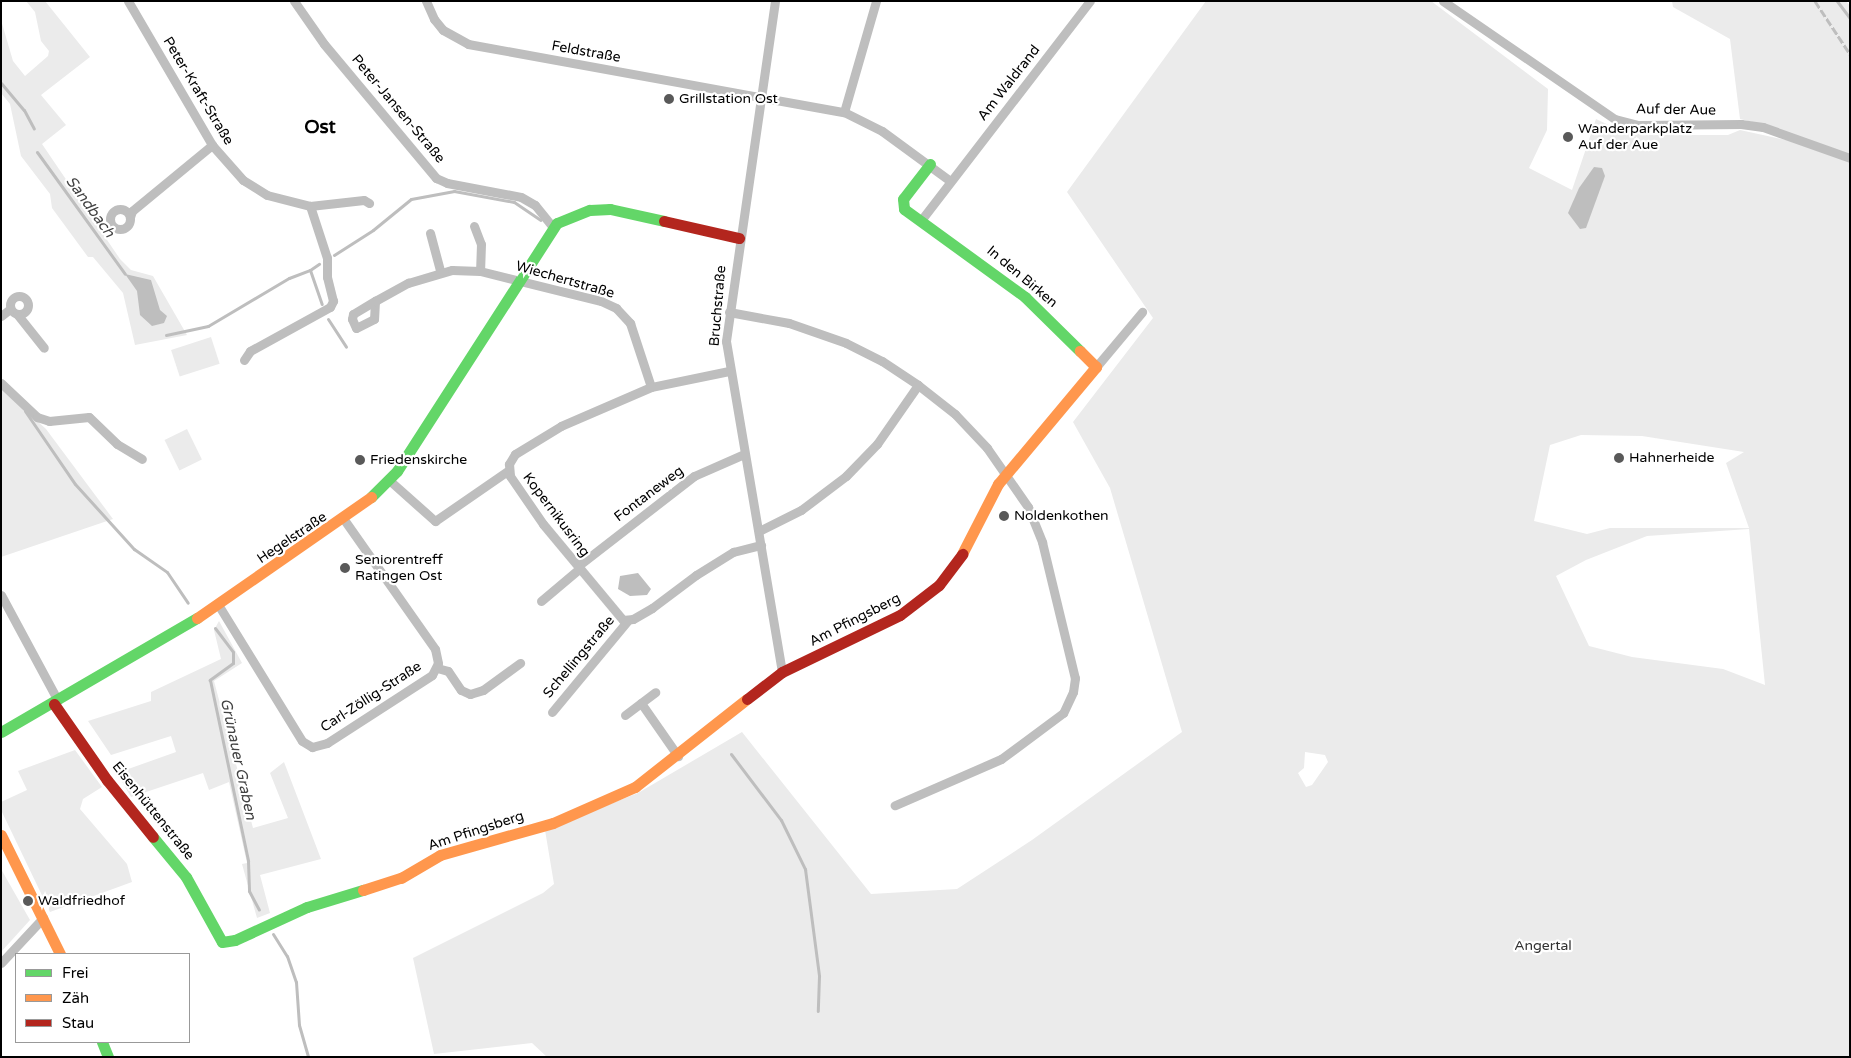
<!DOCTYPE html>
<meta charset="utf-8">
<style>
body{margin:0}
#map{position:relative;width:1851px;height:1058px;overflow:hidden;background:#fff;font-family:"Varela Round",sans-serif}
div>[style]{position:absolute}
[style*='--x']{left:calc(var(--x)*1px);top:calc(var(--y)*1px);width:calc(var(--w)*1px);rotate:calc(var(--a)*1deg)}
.green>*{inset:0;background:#ebebeb;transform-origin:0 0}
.water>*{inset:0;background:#bebebe}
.stream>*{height:3px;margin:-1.5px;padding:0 1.5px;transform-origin:1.5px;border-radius:1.5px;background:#bebebe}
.street>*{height:9px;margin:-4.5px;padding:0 4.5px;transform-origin:4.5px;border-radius:4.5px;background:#bebebe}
.street>.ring{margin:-4.5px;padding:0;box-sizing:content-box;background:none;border:9px solid #bebebe;border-radius:50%}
.fast>*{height:11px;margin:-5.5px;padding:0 5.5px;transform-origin:5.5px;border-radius:5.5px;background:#63d668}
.slow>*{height:11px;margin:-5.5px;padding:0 5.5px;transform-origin:5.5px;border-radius:5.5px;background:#ff974d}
.jam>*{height:11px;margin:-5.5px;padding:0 5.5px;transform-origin:5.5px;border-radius:5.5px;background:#b3261e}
.rail>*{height:3px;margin-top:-1.5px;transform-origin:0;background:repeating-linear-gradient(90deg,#bebebe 0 8px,transparent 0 10.5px)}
.dots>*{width:14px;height:14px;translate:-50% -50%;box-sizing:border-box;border:2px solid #fff;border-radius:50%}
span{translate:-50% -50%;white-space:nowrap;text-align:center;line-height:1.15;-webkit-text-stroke:4.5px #fff;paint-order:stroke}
.street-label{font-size:14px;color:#000}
.poi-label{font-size:14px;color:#000}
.left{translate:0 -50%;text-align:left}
.park-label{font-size:14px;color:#323232}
.water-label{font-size:15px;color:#434343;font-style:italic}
.district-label{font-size:19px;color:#000;font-weight:700}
.frame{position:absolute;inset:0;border:2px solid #000;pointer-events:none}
.legend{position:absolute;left:15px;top:953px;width:175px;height:90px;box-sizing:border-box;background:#fff;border:1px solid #999;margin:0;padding:6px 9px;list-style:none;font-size:15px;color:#000}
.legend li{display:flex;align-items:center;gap:10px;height:25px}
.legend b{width:25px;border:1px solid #999}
</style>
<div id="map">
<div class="green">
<i style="clip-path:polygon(26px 1px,45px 1px,90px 57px,41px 95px,66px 125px,42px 144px,120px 259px,131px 270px,153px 276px,187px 335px,135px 345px,123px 293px,93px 257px,88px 257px,52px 208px,50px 194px,21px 156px,10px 104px,1px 93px,1px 20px,13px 61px,25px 76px,48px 56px,49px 51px,41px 41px,35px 12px)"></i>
<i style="clip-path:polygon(evenodd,1206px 1px,1431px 1px,1548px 89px,1547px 130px,1529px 168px,1572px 190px,1596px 119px,1617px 129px,1647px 135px,1728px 135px,1740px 130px,1791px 141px,1769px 126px,1740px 119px,1730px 39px,1673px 7px,1672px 1px,1846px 1px,1850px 6px,1850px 1057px,547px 1057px,532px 1043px,434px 1054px,413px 958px,543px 893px,554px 884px,545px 830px,638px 793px,742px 732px,871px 894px,957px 889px,1032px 840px,1182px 732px,1110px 488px,1073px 422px,1153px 318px,1067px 192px,1206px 1px,1581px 435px,1642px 436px,1744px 452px,1726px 463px,1749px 528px,1610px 528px,1587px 534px,1534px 521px,1550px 445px,1581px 435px,1206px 1px,1749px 529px,1765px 685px,1723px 669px,1632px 657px,1589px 646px,1556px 576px,1586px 560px,1647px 536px,1749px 529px,1206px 1px,1305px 752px,1325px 755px,1328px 762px,1312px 785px,1306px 787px,1298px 773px,1304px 768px,1305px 752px)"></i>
<i style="left:211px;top:337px;width:28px;height:42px;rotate:72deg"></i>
<i style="clip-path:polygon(1px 388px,46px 429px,113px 519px,1px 557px)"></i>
<i style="left:187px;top:429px;width:34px;height:25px;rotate:64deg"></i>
<i style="clip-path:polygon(219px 621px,242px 663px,214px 681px,253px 828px,288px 818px,270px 773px,284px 762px,321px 859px,260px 875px,270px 913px,257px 918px,242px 864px,247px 863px,229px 782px,209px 790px,203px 773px,131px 797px,117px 773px,176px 752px,171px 736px,111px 755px,88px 721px,151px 701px,151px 692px,221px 659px,214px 630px)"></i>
<i style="clip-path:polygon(75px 750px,102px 787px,83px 799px,80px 809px,127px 864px,132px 882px,50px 912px,1px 810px,1px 802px,27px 790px,18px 771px)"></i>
<i style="clip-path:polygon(1px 869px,30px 920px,1px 952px)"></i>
</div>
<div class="water">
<i style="clip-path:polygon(1594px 167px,1602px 168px,1605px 176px,1586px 228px,1580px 229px,1568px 213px,1579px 188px)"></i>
<i style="clip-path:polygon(125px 274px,151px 280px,160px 310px,167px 316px,164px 323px,152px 326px,140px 315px,137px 291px)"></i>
<i style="clip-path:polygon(638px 573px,651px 589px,647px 595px,630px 596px,618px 589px,620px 576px)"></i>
</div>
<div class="stream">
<i style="--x:1837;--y:1;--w:21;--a:53"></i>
<i style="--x:1;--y:83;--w:35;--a:50"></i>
<i style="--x:24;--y:110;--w:21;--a:62"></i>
<i style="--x:37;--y:152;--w:150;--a:54.2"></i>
<i style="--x:334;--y:255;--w:46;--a:-32.7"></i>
<i style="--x:373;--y:230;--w:49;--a:-39.2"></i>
<i style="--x:411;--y:199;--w:44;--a:-10.5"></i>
<i style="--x:454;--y:191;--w:61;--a:10.4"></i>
<i style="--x:514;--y:202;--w:32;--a:34"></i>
<i style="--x:310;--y:270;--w:11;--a:-34"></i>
<i style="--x:328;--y:319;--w:33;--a:57"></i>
<i style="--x:166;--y:335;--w:43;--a:-12.1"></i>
<i style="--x:208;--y:326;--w:94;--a:-30.7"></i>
<i style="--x:289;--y:278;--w:22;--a:-21"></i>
<i style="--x:310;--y:270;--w:36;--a:71"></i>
<i style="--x:25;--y:411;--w:88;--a:55.6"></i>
<i style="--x:75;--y:484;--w:88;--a:47.8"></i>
<i style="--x:134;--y:549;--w:40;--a:34.9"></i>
<i style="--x:167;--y:572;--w:37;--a:56"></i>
<i style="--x:215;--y:628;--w:30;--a:53"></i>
<i style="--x:233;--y:652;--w:11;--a:90"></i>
<i style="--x:233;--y:663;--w:29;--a:144"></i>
<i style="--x:210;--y:680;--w:185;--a:78.1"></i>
<i style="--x:248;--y:861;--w:30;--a:88"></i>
<i style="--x:249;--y:891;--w:21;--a:62"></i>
<i style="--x:731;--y:754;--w:83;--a:52.9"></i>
<i style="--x:781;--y:820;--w:55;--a:63.9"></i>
<i style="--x:805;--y:869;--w:108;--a:82.5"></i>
<i style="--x:819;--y:976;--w:35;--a:92"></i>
<i style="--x:273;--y:934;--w:26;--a:58"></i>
<i style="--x:287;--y:956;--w:28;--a:71"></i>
<i style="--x:296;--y:982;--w:43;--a:86"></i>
<i style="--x:299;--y:1025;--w:33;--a:74"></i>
</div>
<div class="street">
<i style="--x:128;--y:1;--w:167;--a:59.7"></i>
<i style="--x:212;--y:145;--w:47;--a:48.5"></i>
<i style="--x:243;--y:180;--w:28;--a:32"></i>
<i style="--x:267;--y:195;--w:44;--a:14.3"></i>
<i style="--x:310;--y:206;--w:54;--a:-6.3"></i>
<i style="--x:364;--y:200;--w:6;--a:31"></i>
<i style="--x:294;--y:1;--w:52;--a:55.1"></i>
<i style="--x:324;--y:44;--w:175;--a:50.1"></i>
<i style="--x:436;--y:178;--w:12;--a:24"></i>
<i style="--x:447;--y:183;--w:75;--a:10.7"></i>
<i style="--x:521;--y:197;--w:16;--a:30"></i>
<i style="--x:535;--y:205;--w:28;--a:51"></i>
<i style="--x:426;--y:1;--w:20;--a:66"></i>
<i style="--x:434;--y:19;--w:14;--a:51"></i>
<i style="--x:443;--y:30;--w:29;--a:29"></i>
<i style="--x:468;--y:44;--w:382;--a:10.3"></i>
<i style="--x:844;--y:112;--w:42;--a:26.6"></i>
<i style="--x:882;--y:131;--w:84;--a:36.3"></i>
<i style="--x:775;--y:1;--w:344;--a:98.2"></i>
<i style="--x:726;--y:341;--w:336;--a:80.4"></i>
<i style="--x:1443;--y:1;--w:209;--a:34.5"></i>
<i style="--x:1615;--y:119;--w:23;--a:15"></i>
<i style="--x:1637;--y:125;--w:104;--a:-0.6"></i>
<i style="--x:1741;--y:124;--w:22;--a:8"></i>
<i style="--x:1763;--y:127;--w:92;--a:19.6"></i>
<i style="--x:844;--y:112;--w:116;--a:-73.9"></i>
<i class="ring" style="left:110px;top:209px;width:11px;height:11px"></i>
<i style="--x:130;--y:217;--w:6;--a:-72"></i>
<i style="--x:132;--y:211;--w:104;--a:-39.5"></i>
<i style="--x:922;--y:219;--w:275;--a:-52.4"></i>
<i style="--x:474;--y:226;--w:19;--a:69"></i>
<i style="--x:481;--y:244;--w:27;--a:92"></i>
<i style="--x:430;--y:233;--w:39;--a:75"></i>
<i class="ring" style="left:10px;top:296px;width:9px;height:9px"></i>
<i style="--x:375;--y:301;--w:18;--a:93"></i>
<i style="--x:374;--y:319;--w:20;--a:153"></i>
<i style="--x:356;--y:328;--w:10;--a:-114"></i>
<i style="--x:352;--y:319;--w:5;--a:-79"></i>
<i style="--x:353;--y:314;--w:26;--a:-31"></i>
<i style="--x:375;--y:301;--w:38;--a:-29"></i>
<i style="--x:408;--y:283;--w:46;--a:-16.5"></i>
<i style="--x:452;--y:270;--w:28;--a:2"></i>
<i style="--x:480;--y:271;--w:125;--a:13.9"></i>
<i style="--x:601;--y:301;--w:17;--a:25"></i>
<i style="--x:616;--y:308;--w:21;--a:47"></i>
<i style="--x:630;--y:323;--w:67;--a:71.8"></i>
<i style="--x:729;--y:312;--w:61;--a:10.4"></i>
<i style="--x:789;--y:323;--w:60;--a:19.3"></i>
<i style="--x:846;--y:343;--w:40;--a:26.6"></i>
<i style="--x:882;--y:361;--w:43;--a:33.7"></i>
<i style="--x:918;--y:385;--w:47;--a:38.1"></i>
<i style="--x:955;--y:414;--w:47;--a:46.7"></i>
<i style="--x:987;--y:448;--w:72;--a:55.2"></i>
<i style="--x:1028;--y:507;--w:38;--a:68"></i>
<i style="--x:1042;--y:542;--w:140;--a:76.4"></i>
<i style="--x:1075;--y:678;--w:14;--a:98"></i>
<i style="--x:1073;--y:692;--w:23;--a:115"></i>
<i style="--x:1063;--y:713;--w:77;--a:143.4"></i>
<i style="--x:1001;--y:759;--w:116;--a:156.5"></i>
<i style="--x:17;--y:314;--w:43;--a:51.5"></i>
<i style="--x:1;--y:316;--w:11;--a:-38"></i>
<i style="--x:244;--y:360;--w:11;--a:-56"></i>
<i style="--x:250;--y:351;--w:91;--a:-28.8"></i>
<i style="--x:330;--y:307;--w:7;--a:-63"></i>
<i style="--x:333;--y:301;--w:25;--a:-104"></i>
<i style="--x:327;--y:277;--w:19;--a:-90"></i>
<i style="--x:327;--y:258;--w:55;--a:-108.1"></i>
<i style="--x:1096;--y:367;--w:72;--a:-50.1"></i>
<i style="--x:729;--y:371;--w:80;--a:168.4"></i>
<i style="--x:651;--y:387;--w:98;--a:156.6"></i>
<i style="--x:561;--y:426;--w:54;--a:148.7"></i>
<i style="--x:515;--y:454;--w:12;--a:121"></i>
<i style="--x:509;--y:464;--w:12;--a:85"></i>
<i style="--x:510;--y:476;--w:58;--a:55.5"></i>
<i style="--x:543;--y:524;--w:125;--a:50.2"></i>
<i style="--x:623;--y:620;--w:10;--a:-6"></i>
<i style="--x:633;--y:619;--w:22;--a:-30"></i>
<i style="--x:652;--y:608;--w:55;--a:-36.9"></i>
<i style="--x:696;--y:575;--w:44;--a:-31.9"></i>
<i style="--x:733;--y:552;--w:29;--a:-14"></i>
<i style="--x:1;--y:383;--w:50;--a:43.4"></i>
<i style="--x:37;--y:417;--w:13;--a:18"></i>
<i style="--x:49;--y:421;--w:40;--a:-5.7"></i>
<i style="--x:89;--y:417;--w:39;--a:44"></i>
<i style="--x:117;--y:444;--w:29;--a:31"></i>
<i style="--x:389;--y:480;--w:62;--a:41.7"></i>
<i style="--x:435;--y:521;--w:90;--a:-34.6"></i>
<i style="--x:759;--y:531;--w:47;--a:-26.6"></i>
<i style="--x:801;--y:510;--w:56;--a:-37.1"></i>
<i style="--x:846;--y:476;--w:45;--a:-45.9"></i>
<i style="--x:877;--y:444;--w:72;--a:-55.2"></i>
<i style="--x:578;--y:566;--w:147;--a:-37.8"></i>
<i style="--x:694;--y:476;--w:55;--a:-23.7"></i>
<i style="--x:1;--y:595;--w:120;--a:61.7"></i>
<i style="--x:541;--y:601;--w:50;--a:-40.1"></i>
<i style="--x:219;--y:606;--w:158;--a:58.4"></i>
<i style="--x:302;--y:741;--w:12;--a:31"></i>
<i style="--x:312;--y:747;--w:16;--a:-15"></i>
<i style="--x:327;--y:743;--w:125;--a:-32.9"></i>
<i style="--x:432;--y:675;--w:13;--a:-63"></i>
<i style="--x:438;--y:663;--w:14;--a:-102"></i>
<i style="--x:435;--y:649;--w:156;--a:-125.1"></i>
<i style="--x:437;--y:668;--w:11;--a:15"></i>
<i style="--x:448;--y:671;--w:23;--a:56"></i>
<i style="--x:461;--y:690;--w:10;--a:24"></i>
<i style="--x:470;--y:694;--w:14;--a:-17"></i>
<i style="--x:483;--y:690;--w:46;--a:-36.1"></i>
<i style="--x:641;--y:703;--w:65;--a:55.1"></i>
<i style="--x:552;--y:712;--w:119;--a:-50.4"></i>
<i style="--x:625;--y:715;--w:38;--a:-37"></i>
<i style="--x:1;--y:963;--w:62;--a:-47"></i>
</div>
<div class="fast">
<i style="--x:930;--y:164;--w:44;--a:127.6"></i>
<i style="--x:903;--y:199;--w:10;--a:84"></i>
<i style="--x:904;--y:209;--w:150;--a:36"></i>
<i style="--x:1025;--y:297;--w:77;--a:44.5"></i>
<i style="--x:371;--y:497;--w:37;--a:-45"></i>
<i style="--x:397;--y:471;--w:295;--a:-57.2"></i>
<i style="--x:557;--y:223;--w:35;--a:-22"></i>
<i style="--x:590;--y:210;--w:20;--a:-3"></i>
<i style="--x:610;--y:209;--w:55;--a:12.5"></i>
<i style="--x:1;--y:732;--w:227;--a:-30.2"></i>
<i style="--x:153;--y:837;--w:52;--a:50.5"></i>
<i style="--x:186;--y:877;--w:74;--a:61"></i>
<i style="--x:222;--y:942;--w:13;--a:-9"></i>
<i style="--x:235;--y:940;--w:79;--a:-24.6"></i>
<i style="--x:307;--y:907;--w:59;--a:-16.9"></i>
<i style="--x:102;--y:1042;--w:16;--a:68"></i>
</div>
<div class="slow">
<i style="--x:962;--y:554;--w:79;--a:-62.8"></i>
<i style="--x:998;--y:484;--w:153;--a:-50.1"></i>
<i style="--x:1096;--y:367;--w:23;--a:-135"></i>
<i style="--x:197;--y:618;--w:212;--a:-34.8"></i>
<i style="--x:1;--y:835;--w:133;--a:63.6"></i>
<i style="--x:363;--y:890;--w:40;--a:-18"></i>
<i style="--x:401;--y:878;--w:45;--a:-30.5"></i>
<i style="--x:440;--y:855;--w:117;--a:-15.8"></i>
<i style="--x:553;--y:823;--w:90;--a:-23.7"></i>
<i style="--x:635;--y:787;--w:142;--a:-38.2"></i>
</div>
<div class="jam">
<i style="--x:664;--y:221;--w:77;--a:12.8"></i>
<i style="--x:747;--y:699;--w:44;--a:-37.6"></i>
<i style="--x:782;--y:672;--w:131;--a:-25.8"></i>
<i style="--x:900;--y:615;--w:49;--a:-37.6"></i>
<i style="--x:939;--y:585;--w:39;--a:-53"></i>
<i style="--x:54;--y:704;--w:93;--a:55.1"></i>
<i style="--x:107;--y:780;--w:73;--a:51.1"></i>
</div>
<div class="rail">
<i style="--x:1815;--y:1;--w:64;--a:56.6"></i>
</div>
<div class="dots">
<i style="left:669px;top:99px;background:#595959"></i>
<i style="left:1568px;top:137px;background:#595959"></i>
<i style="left:1619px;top:458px;background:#595959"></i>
<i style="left:360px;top:460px;background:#595959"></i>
<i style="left:1004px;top:516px;background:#595959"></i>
<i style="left:345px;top:568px;background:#595959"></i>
<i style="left:28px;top:901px;background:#595959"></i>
</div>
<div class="street-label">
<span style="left:586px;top:52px;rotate:10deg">Feldstraße</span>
<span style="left:1009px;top:83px;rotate:-52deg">Am Waldrand</span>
<span style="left:198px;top:91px;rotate:59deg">Peter-Kraft-Straße</span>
<span style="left:398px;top:109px;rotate:50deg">Peter-Jansen-Straße</span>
<span style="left:1676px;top:110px;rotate:1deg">Auf der Aue</span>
<span style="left:1022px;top:277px;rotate:40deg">In den Birken</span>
<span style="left:565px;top:280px;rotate:16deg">Wiechertstraße</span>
<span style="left:718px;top:306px;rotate:-85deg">Bruchstraße</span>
<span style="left:649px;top:494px;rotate:-37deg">Fontaneweg</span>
<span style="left:556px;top:515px;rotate:53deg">Kopernikusring</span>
<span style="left:292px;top:538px;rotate:-34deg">Hegelstraße</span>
<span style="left:855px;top:620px;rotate:-27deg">Am Pfingsberg</span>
<span style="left:579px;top:657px;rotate:-50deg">Schellingstraße</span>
<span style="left:371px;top:697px;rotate:-33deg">Carl-Zöllig-Straße</span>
<span style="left:153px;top:811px;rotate:51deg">Eisenhüttenstraße</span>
<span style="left:476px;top:831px;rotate:-18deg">Am Pfingsberg</span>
</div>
<div class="poi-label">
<span class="left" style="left:679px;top:99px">Grillstation Ost</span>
<span class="left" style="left:1578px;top:137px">Wanderparkplatz<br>Auf der Aue</span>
<span class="left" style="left:1629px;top:458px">Hahnerheide</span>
<span class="left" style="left:370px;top:460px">Friedenskirche</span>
<span class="left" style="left:1014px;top:516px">Noldenkothen</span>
<span class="left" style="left:355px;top:568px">Seniorentreff<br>Ratingen Ost</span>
<span class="left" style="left:38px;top:901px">Waldfriedhof</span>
</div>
<div class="park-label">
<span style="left:1543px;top:946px">Angertal</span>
</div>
<div class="water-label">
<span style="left:90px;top:207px;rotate:54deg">Sandbach</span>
<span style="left:238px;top:759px;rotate:78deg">Grünauer Graben</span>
</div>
<div class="district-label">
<span style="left:320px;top:128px">Ost</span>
</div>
<div class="frame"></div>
<ul class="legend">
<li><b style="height:6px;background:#63d668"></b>Frei</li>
<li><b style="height:6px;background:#ff974d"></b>Zäh</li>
<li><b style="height:6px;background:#b3261e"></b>Stau</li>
</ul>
</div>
